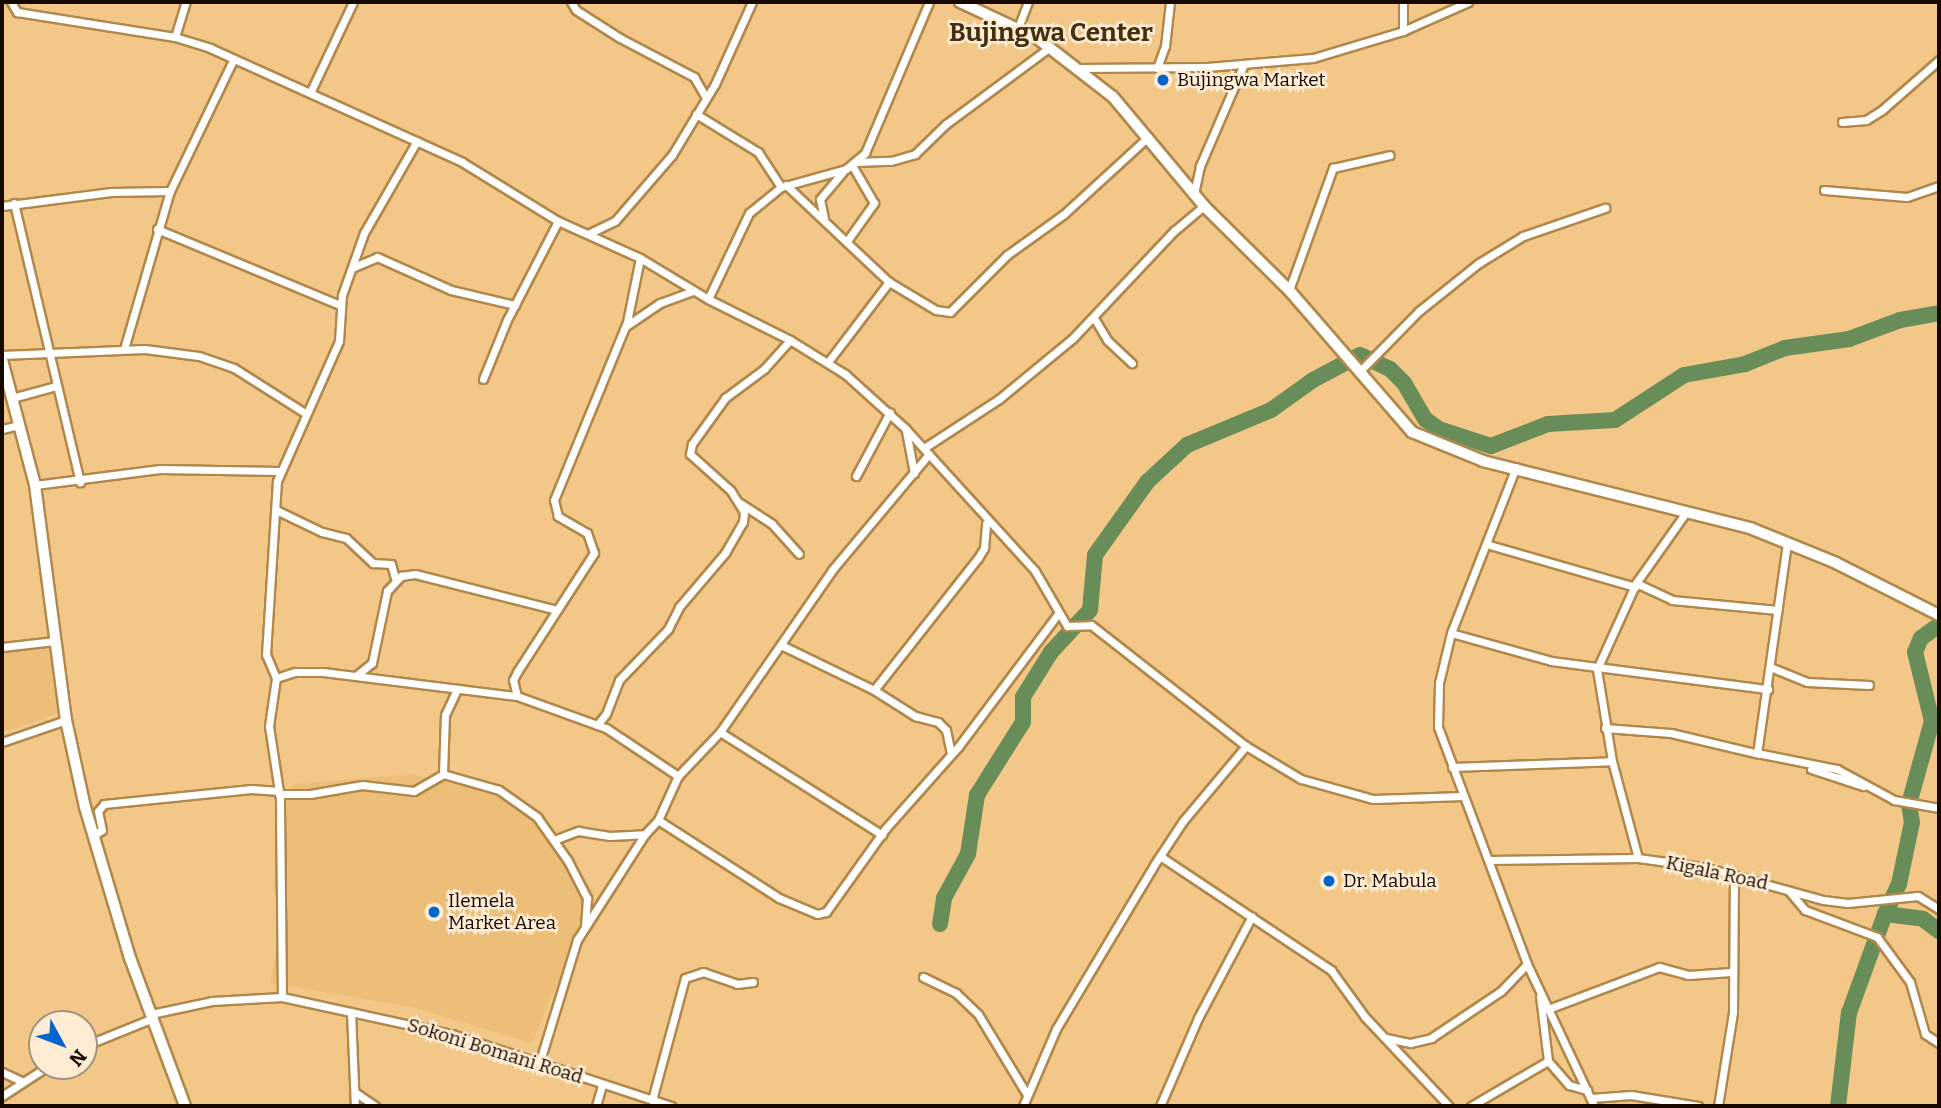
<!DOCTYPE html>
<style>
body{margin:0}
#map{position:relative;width:1941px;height:1108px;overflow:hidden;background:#f2c788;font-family:Bitter,serif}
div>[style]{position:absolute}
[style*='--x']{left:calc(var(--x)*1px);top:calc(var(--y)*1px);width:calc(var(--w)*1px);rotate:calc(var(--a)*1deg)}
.built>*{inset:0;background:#edbe78}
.river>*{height:16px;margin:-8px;padding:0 8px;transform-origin:8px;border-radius:8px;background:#688d58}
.roads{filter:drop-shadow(2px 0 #b0884b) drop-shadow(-2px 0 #b0884b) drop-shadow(0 2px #b0884b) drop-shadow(0 -2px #b0884b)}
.street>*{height:7px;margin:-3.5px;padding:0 3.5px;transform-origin:3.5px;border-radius:3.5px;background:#fff}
.secondary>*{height:10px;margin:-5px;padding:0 5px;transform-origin:5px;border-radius:5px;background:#fff}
.dots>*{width:19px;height:19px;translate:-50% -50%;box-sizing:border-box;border:4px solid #feedd4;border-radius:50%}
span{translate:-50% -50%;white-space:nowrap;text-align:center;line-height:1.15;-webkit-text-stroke:5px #feedd4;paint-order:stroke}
.poi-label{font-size:19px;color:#170900}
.left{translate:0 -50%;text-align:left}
.street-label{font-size:19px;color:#170900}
.district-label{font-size:26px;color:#44300f;font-weight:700}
.frame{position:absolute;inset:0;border:4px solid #170900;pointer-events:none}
.north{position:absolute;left:28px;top:1010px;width:70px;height:70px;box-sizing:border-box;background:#feedd4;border:2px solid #a2927f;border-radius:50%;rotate:131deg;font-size:19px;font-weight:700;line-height:28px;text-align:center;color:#170900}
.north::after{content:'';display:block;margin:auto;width:24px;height:32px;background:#0465ce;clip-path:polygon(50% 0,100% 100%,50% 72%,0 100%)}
</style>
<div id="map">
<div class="built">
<i style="clip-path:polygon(48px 643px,58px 714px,2px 732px,2px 651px)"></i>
<i style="clip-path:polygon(412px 774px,521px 801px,545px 819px,595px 895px,532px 1043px,416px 1008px,270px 983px,282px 928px,274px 886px,284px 802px,293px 784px)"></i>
</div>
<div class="river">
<i style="--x:1939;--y:625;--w:22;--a:144"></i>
<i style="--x:1921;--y:638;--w:15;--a:113"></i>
<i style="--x:1915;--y:652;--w:71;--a:76.2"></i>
<i style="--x:1932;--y:721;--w:86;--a:105.5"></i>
<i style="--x:1909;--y:804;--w:18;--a:81"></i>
<i style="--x:1912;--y:822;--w:63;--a:101.8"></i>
<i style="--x:1899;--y:884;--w:33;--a:115"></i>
<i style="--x:1885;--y:914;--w:38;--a:7"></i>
<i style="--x:1923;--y:919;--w:20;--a:37"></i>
<i style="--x:940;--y:924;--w:26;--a:-81"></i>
<i style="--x:944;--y:898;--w:50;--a:-61.4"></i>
<i style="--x:968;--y:854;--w:60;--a:-81.3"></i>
<i style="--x:977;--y:795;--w:86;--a:-57.8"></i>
<i style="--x:1023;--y:722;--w:25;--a:-90"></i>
<i style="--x:1023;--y:697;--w:53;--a:-58.1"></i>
<i style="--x:1051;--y:652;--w:57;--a:-47.1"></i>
<i style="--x:1090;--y:610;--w:55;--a:-84.8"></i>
<i style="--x:1095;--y:555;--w:90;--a:-54.5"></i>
<i style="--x:1147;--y:482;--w:54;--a:-42.8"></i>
<i style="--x:1187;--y:445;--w:91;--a:-22.6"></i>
<i style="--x:1271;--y:410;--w:52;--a:-35.5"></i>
<i style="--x:1313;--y:380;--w:53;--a:-28"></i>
<i style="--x:1360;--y:355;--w:33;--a:25"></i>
<i style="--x:1390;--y:369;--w:20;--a:45"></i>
<i style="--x:1404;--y:383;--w:42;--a:59.7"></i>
<i style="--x:1425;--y:419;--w:17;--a:36"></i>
<i style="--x:1439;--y:429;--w:55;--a:18.1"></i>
<i style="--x:1491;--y:446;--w:61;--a:-21.1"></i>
<i style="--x:1548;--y:424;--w:67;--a:-3.4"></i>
<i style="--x:1615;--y:420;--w:82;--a:-33.1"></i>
<i style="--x:1684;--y:375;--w:62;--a:-10.2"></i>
<i style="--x:1745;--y:364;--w:43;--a:-21.8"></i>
<i style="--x:1785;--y:348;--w:65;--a:-8"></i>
<i style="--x:1849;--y:339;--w:54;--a:-20.4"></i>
<i style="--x:1900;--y:320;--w:40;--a:-10"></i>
<i style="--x:1838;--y:1106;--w:94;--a:-83.3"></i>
<i style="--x:1849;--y:1013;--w:105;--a:-70"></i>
</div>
<div class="roads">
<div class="street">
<i style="--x:11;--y:2;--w:12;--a:59"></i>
<i style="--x:17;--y:12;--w:160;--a:9"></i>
<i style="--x:175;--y:37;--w:37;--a:17"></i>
<i style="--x:210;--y:48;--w:277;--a:24.3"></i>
<i style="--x:462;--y:162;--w:113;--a:31.6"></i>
<i style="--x:558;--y:221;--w:90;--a:24.3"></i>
<i style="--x:640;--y:258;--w:79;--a:31.1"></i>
<i style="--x:708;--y:299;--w:92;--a:26.6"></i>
<i style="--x:790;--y:340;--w:65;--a:31.7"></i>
<i style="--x:845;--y:374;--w:81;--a:42"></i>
<i style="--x:905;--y:428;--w:193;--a:47.7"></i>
<i style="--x:1035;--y:571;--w:64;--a:59.8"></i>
<i style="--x:1067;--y:626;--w:24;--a:-2"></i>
<i style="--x:1091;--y:625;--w:197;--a:38"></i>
<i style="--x:1246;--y:746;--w:64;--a:31"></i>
<i style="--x:1301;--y:779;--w:75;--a:15.5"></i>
<i style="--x:1373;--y:799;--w:90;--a:-1.9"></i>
<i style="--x:571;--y:2;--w:9;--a:58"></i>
<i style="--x:576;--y:10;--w:52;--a:32.5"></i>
<i style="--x:620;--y:38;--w:84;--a:27.8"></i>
<i style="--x:694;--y:77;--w:24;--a:60"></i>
<i style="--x:1018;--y:28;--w:28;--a:-69"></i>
<i style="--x:1403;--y:31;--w:29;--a:-90"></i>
<i style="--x:175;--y:37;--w:37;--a:-73"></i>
<i style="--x:1079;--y:68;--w:128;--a:-0.4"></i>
<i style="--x:1207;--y:67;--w:106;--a:-4.9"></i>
<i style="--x:1313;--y:58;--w:94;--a:-16.7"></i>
<i style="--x:1403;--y:31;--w:71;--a:-24"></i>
<i style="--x:1157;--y:68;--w:23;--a:-70"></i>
<i style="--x:1165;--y:46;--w:44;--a:-83.5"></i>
<i style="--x:310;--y:93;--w:101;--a:-64.7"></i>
<i style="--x:696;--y:114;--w:73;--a:31.5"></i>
<i style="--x:758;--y:152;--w:42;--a:56.7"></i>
<i style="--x:1842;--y:122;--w:24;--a:-5"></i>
<i style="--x:1866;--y:120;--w:19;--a:-32"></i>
<i style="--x:1882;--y:110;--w:76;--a:-41.3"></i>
<i style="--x:855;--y:162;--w:36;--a:-2"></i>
<i style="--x:891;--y:161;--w:25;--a:-16"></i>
<i style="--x:915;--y:154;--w:43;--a:-44.1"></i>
<i style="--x:946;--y:124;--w:129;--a:-36.5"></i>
<i style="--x:786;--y:185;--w:141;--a:43.3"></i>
<i style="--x:889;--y:282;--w:55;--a:30.8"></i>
<i style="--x:936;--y:310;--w:14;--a:8"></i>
<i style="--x:950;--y:312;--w:81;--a:-45"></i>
<i style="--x:1007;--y:255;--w:70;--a:-35.7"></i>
<i style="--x:1064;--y:214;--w:114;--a:-42.5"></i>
<i style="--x:1824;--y:190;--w:83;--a:4.8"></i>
<i style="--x:1907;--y:197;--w:34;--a:-19"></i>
<i style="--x:1194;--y:194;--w:29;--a:-78"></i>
<i style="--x:1200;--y:166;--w:111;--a:-66.7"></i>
<i style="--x:14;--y:203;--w:287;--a:76.7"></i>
<i style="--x:2;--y:206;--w:110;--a:-7.3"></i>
<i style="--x:111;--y:192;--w:59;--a:-1"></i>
<i style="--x:824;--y:218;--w:19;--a:-102"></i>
<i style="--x:820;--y:199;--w:35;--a:-50"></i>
<i style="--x:157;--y:229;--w:198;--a:22.6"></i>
<i style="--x:588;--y:234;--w:30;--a:-26"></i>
<i style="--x:615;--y:221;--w:87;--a:-49.2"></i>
<i style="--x:672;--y:155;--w:83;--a:-58.8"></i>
<i style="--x:715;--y:84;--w:90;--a:-65.7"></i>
<i style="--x:847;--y:241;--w:47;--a:-54.6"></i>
<i style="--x:874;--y:203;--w:44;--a:-120.1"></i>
<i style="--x:354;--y:267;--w:25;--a:-23"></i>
<i style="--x:377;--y:257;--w:81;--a:24"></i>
<i style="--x:451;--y:290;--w:66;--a:13.2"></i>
<i style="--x:1289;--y:290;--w:130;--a:-70.2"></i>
<i style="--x:1333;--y:168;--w:58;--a:-12.8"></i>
<i style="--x:708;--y:299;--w:95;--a:-64.5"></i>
<i style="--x:749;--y:213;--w:41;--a:-39.1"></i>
<i style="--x:781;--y:187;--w:67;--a:-15.5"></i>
<i style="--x:846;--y:169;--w:25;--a:-40"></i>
<i style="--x:865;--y:153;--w:164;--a:-67"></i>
<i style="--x:1094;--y:318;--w:26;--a:59"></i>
<i style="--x:1107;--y:340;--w:34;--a:43"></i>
<i style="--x:626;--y:326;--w:41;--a:-34.1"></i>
<i style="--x:660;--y:303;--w:35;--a:-20"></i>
<i style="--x:124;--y:349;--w:165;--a:-73.8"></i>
<i style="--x:170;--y:191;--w:145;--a:-64.3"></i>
<i style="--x:2;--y:355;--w:143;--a:-2.4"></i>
<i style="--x:145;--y:349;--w:54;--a:7.4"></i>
<i style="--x:199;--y:356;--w:37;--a:19"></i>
<i style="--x:234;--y:368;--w:84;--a:32.4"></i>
<i style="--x:828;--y:362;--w:101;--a:-52.7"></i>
<i style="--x:1359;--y:372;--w:86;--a:-45.5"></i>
<i style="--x:1419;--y:311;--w:77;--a:-38.7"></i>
<i style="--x:1479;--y:263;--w:52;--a:-31.5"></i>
<i style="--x:1523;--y:236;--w:87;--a:-18.9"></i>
<i style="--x:483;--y:379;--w:64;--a:-67.9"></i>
<i style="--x:507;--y:320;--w:111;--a:-62.7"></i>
<i style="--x:12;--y:398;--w:46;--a:-15.3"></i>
<i style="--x:2;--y:429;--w:18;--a:-13"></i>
<i style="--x:906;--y:431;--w:43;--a:79.2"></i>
<i style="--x:924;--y:448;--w:90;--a:-33.2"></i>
<i style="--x:999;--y:399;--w:96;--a:-39.5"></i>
<i style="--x:1073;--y:338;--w:147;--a:-46.7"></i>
<i style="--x:1174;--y:231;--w:39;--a:-40"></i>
<i style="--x:1516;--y:467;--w:178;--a:111.4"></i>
<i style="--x:1451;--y:633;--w:51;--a:103.5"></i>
<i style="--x:1439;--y:683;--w:44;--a:91.3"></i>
<i style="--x:1438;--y:727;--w:253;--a:69.4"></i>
<i style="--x:1527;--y:964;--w:157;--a:64.7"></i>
<i style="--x:856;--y:476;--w:72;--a:-62"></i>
<i style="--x:35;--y:485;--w:126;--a:-7.3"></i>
<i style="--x:160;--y:469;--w:119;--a:1"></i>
<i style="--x:740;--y:503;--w:38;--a:33"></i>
<i style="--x:772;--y:524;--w:40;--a:48"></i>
<i style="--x:276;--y:510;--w:51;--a:25.6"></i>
<i style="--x:322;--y:532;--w:25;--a:14"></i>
<i style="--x:346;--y:538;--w:37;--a:43"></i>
<i style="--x:373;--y:563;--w:18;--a:3"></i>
<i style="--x:391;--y:564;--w:15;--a:74"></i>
<i style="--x:1787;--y:543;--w:212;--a:98.1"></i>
<i style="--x:1757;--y:753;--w:82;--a:11.3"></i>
<i style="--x:1837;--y:769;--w:65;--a:28.5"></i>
<i style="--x:1894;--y:800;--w:46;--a:10.1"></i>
<i style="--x:1486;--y:544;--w:155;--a:16.1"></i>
<i style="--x:1636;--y:583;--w:40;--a:25"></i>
<i style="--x:1672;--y:600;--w:106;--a:5.4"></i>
<i style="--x:1451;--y:633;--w:104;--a:15.6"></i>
<i style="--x:1551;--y:661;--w:219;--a:7.4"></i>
<i style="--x:781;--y:645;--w:103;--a:25.8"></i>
<i style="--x:874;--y:690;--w:168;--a:-51.8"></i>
<i style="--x:978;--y:558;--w:12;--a:-59"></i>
<i style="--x:984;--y:548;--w:25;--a:-85"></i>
<i style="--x:2;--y:647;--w:53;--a:-6.5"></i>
<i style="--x:1770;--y:667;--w:40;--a:22"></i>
<i style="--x:1807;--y:682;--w:62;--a:2.8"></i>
<i style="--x:357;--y:675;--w:19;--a:-39"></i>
<i style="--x:372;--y:663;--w:74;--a:-78.2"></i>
<i style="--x:387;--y:591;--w:21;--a:-47"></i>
<i style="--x:401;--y:576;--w:14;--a:-8"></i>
<i style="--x:415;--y:574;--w:146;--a:14.2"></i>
<i style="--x:276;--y:678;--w:20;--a:-18"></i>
<i style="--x:295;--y:672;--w:28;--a:0"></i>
<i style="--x:323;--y:672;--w:195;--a:7.1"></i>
<i style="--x:517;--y:696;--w:95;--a:19.8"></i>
<i style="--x:606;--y:728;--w:87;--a:33.7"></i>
<i style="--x:874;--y:690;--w:49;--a:32.4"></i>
<i style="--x:915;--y:716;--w:24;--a:15"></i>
<i style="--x:938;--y:722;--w:11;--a:45"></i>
<i style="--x:946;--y:730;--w:24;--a:78"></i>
<i style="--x:517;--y:696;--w:16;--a:-104"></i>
<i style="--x:513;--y:680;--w:9;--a:-63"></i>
<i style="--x:517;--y:672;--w:142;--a:-57.1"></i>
<i style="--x:594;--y:553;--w:21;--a:-109"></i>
<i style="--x:587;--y:533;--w:34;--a:-150"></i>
<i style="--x:558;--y:516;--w:16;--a:-104"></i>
<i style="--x:554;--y:500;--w:192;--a:-67.7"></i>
<i style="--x:627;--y:322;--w:65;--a:-78.5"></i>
<i style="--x:597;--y:725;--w:14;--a:-51"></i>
<i style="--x:606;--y:714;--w:36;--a:-69"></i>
<i style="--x:619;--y:680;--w:71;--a:-46.1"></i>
<i style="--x:668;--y:629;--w:25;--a:-63"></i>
<i style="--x:679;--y:607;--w:71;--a:-49.6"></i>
<i style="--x:725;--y:553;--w:36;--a:-60"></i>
<i style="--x:743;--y:522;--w:10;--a:-84"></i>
<i style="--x:744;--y:512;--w:26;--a:-122"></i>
<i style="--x:730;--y:490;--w:54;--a:-138"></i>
<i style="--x:690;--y:454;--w:10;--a:-79"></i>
<i style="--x:692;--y:444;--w:57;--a:-54.3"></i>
<i style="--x:725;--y:398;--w:49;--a:-36.6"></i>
<i style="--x:764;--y:369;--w:39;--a:-48"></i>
<i style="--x:1605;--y:728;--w:66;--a:4.3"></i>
<i style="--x:1671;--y:733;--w:90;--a:13.4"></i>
<i style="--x:720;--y:732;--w:192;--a:32.4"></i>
<i style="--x:2;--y:742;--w:68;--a:-19"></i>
<i style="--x:1452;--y:767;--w:160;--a:-2.1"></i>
<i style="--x:1811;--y:769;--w:55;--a:18.1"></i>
<i style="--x:443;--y:774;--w:59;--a:-88.1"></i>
<i style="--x:445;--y:715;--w:29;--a:-65"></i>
<i style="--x:279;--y:794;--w:31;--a:0"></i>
<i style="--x:310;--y:794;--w:53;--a:-9.8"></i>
<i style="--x:362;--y:785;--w:52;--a:6.6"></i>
<i style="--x:414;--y:791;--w:34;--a:-30"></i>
<i style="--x:443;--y:774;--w:58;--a:15.9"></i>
<i style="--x:499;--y:790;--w:47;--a:35.4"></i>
<i style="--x:537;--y:817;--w:54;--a:54.8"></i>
<i style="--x:568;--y:861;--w:42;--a:62.8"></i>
<i style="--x:587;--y:898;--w:29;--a:94"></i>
<i style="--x:658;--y:820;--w:144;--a:32.8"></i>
<i style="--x:779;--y:898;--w:41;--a:22.8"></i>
<i style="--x:817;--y:914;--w:9;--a:-13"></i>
<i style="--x:826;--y:912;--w:103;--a:-54.5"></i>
<i style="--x:886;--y:828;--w:108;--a:-48.4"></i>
<i style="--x:958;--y:747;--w:166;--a:-53.1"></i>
<i style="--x:94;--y:835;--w:9;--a:-32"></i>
<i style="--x:102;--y:830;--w:19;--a:-102"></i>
<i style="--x:98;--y:811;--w:9;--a:-49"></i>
<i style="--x:104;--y:804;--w:148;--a:-5.8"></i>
<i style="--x:251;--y:789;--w:28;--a:4"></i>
<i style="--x:554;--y:840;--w:26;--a:-21"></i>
<i style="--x:578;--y:831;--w:32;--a:9"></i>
<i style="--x:610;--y:836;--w:35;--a:-3"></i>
<i style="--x:1160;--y:856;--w:206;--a:33.7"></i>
<i style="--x:1331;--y:970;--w:58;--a:54.1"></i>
<i style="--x:1365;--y:1017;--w:122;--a:46.7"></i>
<i style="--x:1638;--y:858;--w:100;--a:-105"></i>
<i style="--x:1612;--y:761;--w:93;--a:-99.3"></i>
<i style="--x:1597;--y:669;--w:94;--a:-65.6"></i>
<i style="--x:1636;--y:583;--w:88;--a:-54.7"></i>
<i style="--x:1489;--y:860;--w:149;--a:-0.8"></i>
<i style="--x:1638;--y:858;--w:67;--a:7.8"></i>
<i style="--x:1704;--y:867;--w:123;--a:15.5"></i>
<i style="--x:1823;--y:900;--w:25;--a:7"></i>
<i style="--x:1848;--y:903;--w:70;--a:-5.7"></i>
<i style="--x:1918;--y:896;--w:25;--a:32"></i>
<i style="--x:1789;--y:891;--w:25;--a:50"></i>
<i style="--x:1805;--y:910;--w:77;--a:20.6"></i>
<i style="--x:1877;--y:937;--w:56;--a:53.7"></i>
<i style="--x:1910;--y:982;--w:54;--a:73.9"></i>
<i style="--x:1925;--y:1034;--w:17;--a:33"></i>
<i style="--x:923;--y:977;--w:37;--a:26"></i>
<i style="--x:956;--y:993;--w:30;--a:44"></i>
<i style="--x:978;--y:1014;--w:92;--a:58.7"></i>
<i style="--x:282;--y:997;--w:199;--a:-90.6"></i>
<i style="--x:280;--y:798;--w:73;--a:-98.7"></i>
<i style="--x:269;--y:726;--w:49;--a:-81.7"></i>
<i style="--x:276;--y:678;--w:25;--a:-113"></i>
<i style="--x:266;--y:655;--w:174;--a:-86.4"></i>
<i style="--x:277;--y:481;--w:153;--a:-66.1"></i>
<i style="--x:339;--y:341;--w:46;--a:-86.3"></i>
<i style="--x:342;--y:295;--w:66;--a:-70.5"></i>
<i style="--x:364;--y:233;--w:106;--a:-60.1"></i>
<i style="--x:1548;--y:1009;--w:119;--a:-20.7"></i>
<i style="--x:1659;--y:967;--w:30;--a:15"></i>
<i style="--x:1688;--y:975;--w:43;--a:-4"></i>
<i style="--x:351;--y:1012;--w:94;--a:87.6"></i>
<i style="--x:151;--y:1014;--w:62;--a:-12"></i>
<i style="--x:212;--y:1001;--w:70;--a:-3.3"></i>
<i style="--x:282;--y:997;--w:174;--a:12.3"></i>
<i style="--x:452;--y:1034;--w:231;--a:18.2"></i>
<i style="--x:1386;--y:1038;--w:25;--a:12"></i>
<i style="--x:1410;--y:1043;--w:22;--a:-13"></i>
<i style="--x:1431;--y:1038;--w:84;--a:-33.9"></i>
<i style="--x:1501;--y:991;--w:37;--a:-46"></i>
<i style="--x:84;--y:1046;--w:74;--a:-22.1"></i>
<i style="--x:540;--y:1061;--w:127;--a:-73"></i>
<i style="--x:577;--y:940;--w:126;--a:-57.3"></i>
<i style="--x:645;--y:834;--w:19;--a:-47"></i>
<i style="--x:658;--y:820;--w:48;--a:-65.6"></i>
<i style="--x:678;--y:776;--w:61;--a:-46.3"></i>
<i style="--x:720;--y:732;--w:197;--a:-55.3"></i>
<i style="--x:832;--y:570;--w:151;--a:-50.1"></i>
<i style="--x:1548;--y:1061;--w:32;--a:49"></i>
<i style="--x:1569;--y:1085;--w:19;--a:16"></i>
<i style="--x:2;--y:1072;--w:21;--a:25"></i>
<i style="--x:356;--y:1093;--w:23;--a:34"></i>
<i style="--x:2;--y:1096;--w:55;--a:-33.1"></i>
<i style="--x:1591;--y:1098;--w:40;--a:-4.3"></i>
<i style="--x:1631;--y:1095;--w:68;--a:9.3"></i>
<i style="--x:652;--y:1100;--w:126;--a:-74.9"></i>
<i style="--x:685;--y:978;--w:19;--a:-18"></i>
<i style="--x:703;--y:972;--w:36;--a:19"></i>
<i style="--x:737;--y:984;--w:16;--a:-7"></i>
<i style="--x:596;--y:1106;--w:22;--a:-74"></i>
<i style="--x:1023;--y:1106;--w:84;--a:-66.8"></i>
<i style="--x:1056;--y:1029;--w:191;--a:-59.1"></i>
<i style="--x:1154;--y:865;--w:53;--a:-56.6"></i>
<i style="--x:1183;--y:821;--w:98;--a:-50"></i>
<i style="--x:1160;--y:1106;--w:96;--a:-66.6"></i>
<i style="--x:1198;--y:1018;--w:115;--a:-62.1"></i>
<i style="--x:1471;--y:1106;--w:89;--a:-30.3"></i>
<i style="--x:1548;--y:1061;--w:65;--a:-97"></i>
<i style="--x:1718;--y:1106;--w:95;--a:-80.9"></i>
<i style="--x:1733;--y:1012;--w:137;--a:-89.6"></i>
</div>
<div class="secondary">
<i style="--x:960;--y:2;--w:85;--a:25.1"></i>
<i style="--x:1037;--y:38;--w:96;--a:37.8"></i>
<i style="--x:1113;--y:97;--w:142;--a:50.1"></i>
<i style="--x:1204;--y:206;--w:120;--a:44.7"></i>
<i style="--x:1289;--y:290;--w:188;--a:49.1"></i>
<i style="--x:1412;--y:432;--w:77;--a:22.2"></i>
<i style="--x:1483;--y:461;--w:275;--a:14.1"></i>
<i style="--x:1750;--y:528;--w:93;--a:22.1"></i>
<i style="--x:1836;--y:563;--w:115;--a:26.8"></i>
<i style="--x:2;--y:360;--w:129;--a:75.2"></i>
<i style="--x:35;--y:485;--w:237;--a:82.5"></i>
<i style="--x:66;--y:720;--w:89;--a:77.7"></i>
<i style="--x:85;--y:807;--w:158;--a:73.4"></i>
<i style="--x:130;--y:958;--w:158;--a:69.6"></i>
</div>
</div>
<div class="dots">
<i style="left:1163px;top:80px;background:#0465ce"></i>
<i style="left:1329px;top:881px;background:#0465ce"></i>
<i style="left:434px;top:912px;background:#0465ce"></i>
</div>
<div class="poi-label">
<span class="left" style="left:1177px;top:80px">Bujingwa Market</span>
<span class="left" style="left:1343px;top:881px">Dr. Mabula</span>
<span class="left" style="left:448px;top:912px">Ilemela<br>Market Area</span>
</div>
<div class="street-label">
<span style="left:1717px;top:873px;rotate:12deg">Kigala Road</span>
<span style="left:495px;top:1051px;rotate:17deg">Sokoni Bomani Road</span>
</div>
<div class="district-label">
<span style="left:1051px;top:33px">Bujingwa Center</span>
</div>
<div class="frame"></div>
<div class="north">N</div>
</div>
